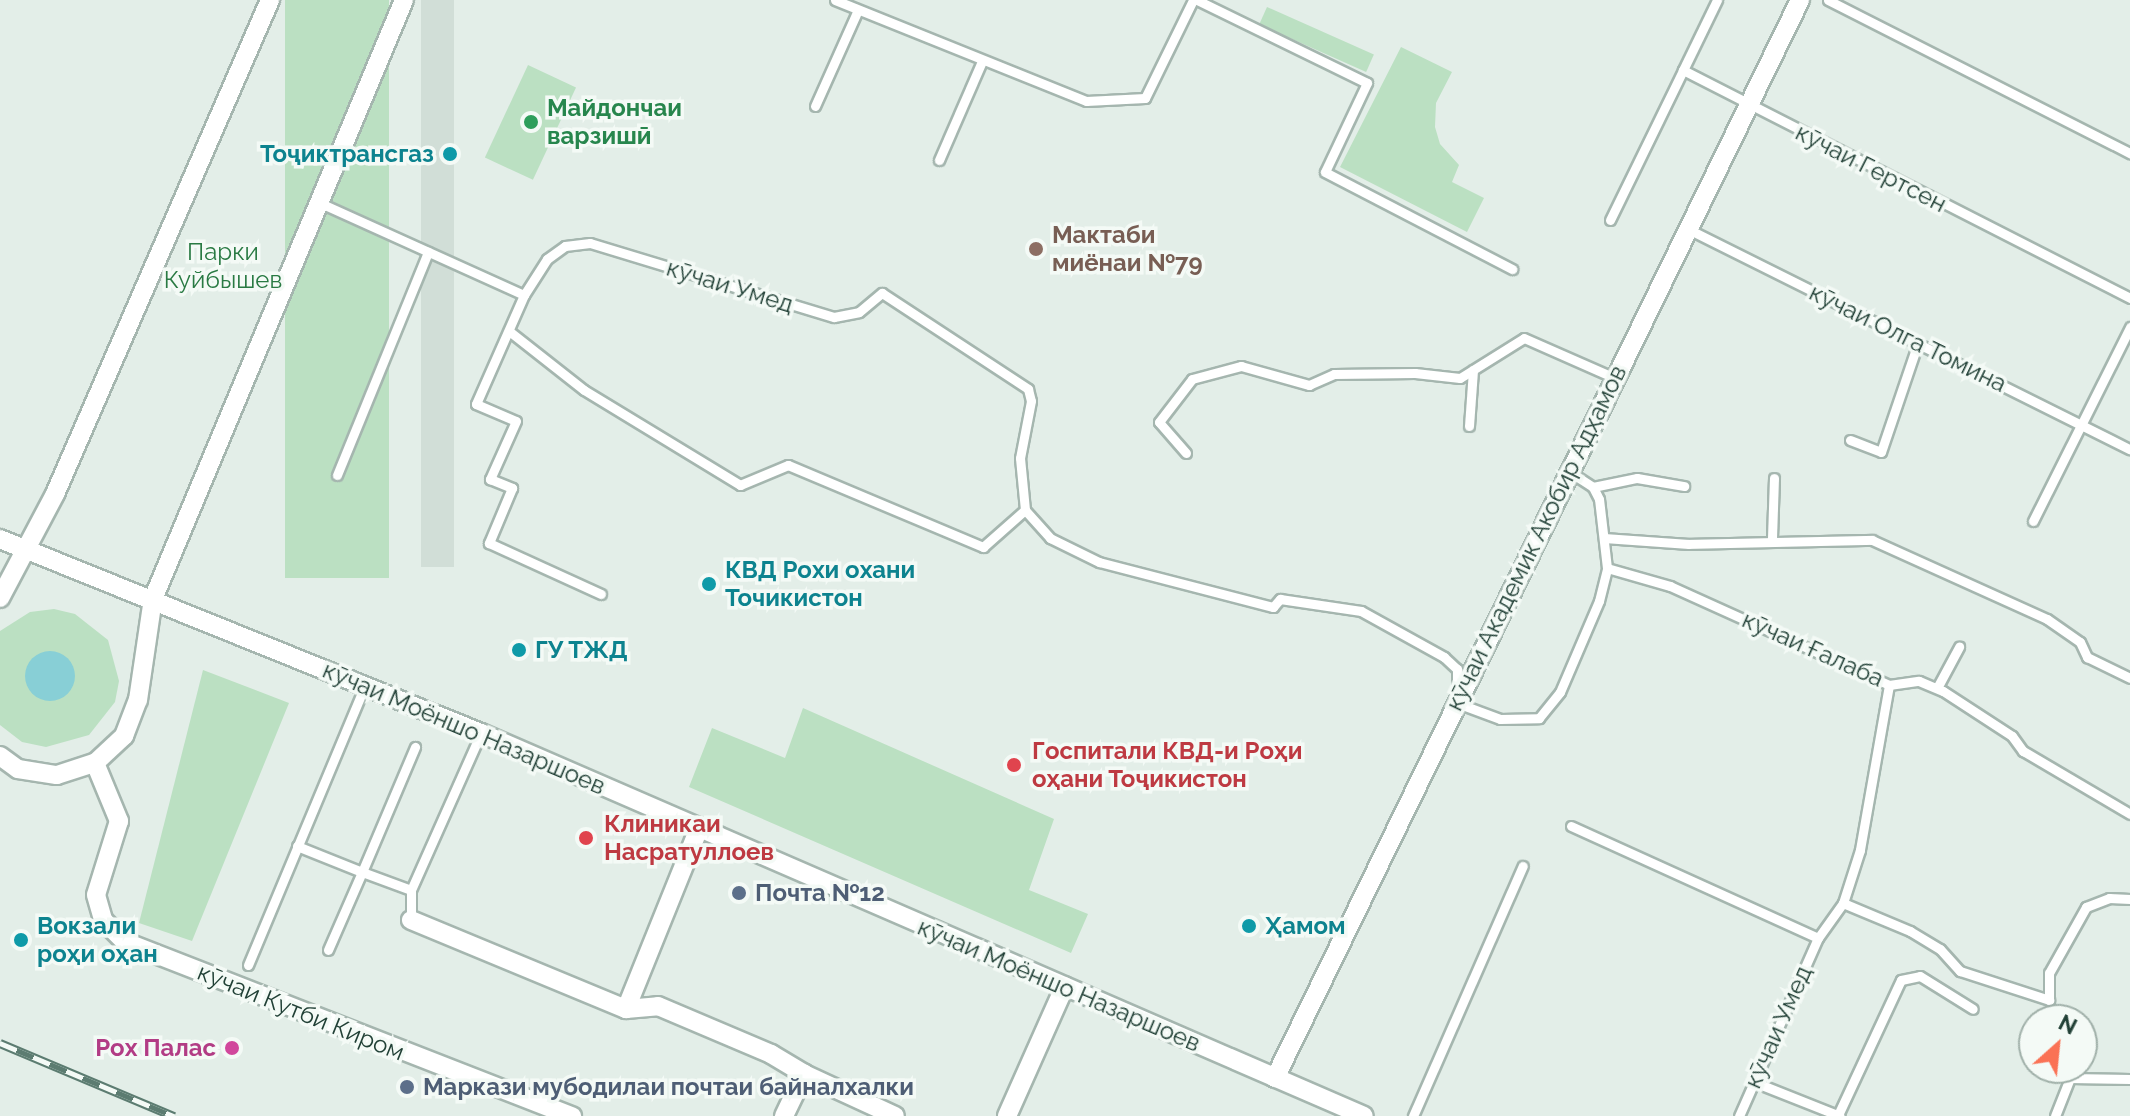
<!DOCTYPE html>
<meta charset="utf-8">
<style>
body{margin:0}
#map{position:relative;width:2130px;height:1116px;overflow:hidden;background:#e3eee8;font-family:Raleway,sans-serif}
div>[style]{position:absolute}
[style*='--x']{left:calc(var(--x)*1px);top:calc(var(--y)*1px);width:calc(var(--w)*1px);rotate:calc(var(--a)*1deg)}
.built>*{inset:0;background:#d1ded7;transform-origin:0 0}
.green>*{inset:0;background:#bbe0c2;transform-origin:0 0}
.water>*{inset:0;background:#88cfd6}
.round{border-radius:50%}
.roads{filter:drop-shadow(2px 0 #a5b6af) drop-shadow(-2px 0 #a5b6af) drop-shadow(0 2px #a5b6af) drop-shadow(0 -2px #a5b6af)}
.lane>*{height:9px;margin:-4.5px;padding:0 4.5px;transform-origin:4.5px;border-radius:4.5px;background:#fff}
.street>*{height:18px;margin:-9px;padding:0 9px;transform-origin:9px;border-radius:9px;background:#fff}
.rail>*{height:9px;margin-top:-4.5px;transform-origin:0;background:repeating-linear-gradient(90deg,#f4faf6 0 18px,#5c7c71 0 36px);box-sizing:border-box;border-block:2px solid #5c7c71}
.dots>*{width:22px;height:22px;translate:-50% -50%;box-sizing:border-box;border:4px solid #f4faf6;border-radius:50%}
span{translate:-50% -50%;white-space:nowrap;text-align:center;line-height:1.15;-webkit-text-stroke:7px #f4faf6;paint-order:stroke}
.leisure-label{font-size:24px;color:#27864d;font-weight:700}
.left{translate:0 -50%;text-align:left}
.culture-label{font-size:24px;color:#0d838f;font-weight:700}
.right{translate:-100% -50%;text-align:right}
.street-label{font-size:24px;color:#214036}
.education-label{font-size:24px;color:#785e54;font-weight:700}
.park-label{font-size:24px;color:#297a43}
.health-label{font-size:24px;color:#be3a42;font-weight:700}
.service-label{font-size:24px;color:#4e5e75;font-weight:700}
.hotel-label{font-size:24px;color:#b23c85;font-weight:700}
.north{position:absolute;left:2018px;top:1004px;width:80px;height:80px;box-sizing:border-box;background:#f4faf6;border:2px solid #a0b0a9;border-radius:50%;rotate:27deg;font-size:22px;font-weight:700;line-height:32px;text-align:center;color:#214036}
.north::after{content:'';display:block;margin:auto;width:28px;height:36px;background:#fa7255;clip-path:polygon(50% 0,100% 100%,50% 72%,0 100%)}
</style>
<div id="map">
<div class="built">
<i style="left:421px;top:0;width:33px;height:567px"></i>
</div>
<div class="green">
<i style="left:285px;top:0;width:104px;height:578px"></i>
<i style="left:1267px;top:7px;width:117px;height:19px;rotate:24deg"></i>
<i style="clip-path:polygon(1401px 47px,1452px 72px,1436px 103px,1435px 127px,1440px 144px,1459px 165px,1452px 182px,1484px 198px,1467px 232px,1340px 167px)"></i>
<i style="left:528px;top:65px;width:53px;height:102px;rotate:25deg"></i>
<i style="clip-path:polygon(54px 609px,75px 614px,108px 640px,119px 681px,115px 702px,89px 735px,46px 747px,22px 742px,0 725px,0 631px,30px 612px)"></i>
<i style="clip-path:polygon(203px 670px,289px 703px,192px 941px,139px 923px)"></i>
<i style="clip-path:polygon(803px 708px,1054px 819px,1029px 890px,1088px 914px,1071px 953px,689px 787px,712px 728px,785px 758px)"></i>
</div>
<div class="water">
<i class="round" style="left:25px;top:651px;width:50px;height:50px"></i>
</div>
<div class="roads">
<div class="lane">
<i style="--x:835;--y:0;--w:271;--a:21.9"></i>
<i style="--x:1086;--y:101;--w:59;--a:-2.9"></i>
<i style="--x:1145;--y:98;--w:109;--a:-63.9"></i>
<i style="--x:1197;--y:0;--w:189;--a:26"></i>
<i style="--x:1367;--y:83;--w:98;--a:115.3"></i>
<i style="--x:1325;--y:172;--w:211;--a:27.4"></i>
<i style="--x:1717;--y:0;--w:78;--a:115.9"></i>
<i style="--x:1683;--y:70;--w:502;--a:27.02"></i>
<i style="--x:1828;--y:0;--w:339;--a:26.9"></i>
<i style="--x:815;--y:106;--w:105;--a:-65.9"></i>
<i style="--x:939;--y:160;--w:108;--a:-66.5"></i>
<i style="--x:318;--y:202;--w:226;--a:24.3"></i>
<i style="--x:524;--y:295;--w:43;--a:-57.4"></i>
<i style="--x:547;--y:259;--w:22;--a:-36"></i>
<i style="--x:565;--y:246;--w:25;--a:-7"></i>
<i style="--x:590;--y:243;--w:255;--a:16.9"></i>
<i style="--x:834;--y:317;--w:25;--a:-11"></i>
<i style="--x:859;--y:312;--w:30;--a:-40"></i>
<i style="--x:882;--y:293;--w:175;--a:33.3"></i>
<i style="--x:1028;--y:389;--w:12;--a:76"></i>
<i style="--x:1031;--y:401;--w:58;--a:100.9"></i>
<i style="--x:1020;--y:458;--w:52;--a:84.5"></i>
<i style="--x:1025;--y:510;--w:38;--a:48"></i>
<i style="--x:1050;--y:538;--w:55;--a:26.1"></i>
<i style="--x:1099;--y:562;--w:180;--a:14.5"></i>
<i style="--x:1273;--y:607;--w:11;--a:-49"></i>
<i style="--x:1280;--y:599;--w:82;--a:8.4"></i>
<i style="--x:1361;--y:611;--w:95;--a:29"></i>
<i style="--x:1444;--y:657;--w:18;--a:43"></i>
<i style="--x:1457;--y:669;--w:34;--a:90"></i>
<i style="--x:1457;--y:703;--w:46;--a:20.4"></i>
<i style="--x:1500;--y:719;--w:39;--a:-1"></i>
<i style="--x:1539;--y:718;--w:33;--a:-51"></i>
<i style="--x:1560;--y:692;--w:99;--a:-66.8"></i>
<i style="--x:1599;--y:601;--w:34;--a:-76"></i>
<i style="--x:1607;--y:568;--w:69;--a:-96.6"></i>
<i style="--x:1599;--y:499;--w:13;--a:-117"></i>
<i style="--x:1593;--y:487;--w:27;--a:-147"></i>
<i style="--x:1610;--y:220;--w:167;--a:-64"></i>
<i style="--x:1688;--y:229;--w:494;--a:26.5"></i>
<i style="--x:524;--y:295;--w:119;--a:113.8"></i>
<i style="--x:476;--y:404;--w:43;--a:23"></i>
<i style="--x:516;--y:421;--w:64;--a:114.1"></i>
<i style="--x:490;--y:479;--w:24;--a:22"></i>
<i style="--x:512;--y:488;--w:60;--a:112.7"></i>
<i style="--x:489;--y:543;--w:123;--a:24.5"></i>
<i style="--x:509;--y:331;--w:95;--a:38.2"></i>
<i style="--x:584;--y:390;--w:183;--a:31.3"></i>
<i style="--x:740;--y:485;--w:52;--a:-22.6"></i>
<i style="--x:788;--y:465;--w:212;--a:22.8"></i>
<i style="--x:983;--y:547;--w:56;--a:-41.4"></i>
<i style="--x:1469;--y:426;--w:56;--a:-85.9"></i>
<i style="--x:1850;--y:440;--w:33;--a:21"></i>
<i style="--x:1881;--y:452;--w:115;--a:-71.3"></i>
<i style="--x:1186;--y:453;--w:41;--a:-131.1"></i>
<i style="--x:1159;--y:422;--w:54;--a:-52.5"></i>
<i style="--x:1192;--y:379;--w:51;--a:-14.9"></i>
<i style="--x:1241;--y:366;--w:71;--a:15.6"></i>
<i style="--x:1309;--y:385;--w:27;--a:-24"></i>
<i style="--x:1334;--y:374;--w:81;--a:-0.7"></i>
<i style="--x:1415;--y:373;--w:45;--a:6.3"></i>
<i style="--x:1460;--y:378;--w:75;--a:-32"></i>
<i style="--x:1524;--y:338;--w:99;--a:23.7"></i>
<i style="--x:337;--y:475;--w:241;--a:-67.8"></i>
<i style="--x:1593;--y:487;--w:45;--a:-11.6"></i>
<i style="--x:1637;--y:478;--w:48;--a:9.7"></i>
<i style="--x:2033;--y:521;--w:217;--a:-63.4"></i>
<i style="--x:1604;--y:538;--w:85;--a:4"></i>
<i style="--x:1689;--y:544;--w:183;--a:-1.3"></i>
<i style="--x:1872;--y:540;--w:192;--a:24.3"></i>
<i style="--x:2047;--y:619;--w:40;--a:34.9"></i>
<i style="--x:2080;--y:642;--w:17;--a:65"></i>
<i style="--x:2087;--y:657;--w:48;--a:26"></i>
<i style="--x:1772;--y:538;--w:60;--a:-88.1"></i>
<i style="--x:1607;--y:568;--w:66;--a:15.9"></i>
<i style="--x:1670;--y:586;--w:240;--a:24.3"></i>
<i style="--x:1889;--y:685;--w:30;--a:-8"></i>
<i style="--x:1919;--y:681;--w:26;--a:23"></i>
<i style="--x:1943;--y:691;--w:82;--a:33.1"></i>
<i style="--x:2012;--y:736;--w:19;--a:54"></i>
<i style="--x:2023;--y:751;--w:124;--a:30.5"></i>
<i style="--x:1889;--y:685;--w:168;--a:100"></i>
<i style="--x:1860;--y:850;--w:56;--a:107.8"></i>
<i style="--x:1843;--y:903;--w:73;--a:22.7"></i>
<i style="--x:1910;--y:931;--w:35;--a:31"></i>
<i style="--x:1940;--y:949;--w:30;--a:48"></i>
<i style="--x:1960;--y:971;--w:94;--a:18"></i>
<i style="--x:2049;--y:1000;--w:27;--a:-90"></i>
<i style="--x:2049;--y:973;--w:76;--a:-60.7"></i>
<i style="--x:2086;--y:907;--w:25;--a:-21"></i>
<i style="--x:2109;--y:898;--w:21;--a:3"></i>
<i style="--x:1937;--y:688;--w:47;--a:-61.8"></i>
<i style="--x:1571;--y:826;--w:271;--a:24.4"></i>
<i style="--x:1818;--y:938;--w:43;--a:-54.5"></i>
<i style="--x:297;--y:846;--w:70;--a:21.8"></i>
<i style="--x:362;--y:872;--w:85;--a:113.6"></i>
<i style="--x:411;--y:890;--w:52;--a:-159.8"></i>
<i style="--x:362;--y:872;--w:136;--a:-67"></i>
<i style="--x:411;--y:920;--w:30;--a:-90"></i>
<i style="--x:411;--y:890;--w:172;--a:-66"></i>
<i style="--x:248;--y:965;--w:303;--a:-67.3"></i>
<i style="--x:2057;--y:1068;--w:16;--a:38"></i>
<i style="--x:1754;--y:1082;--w:92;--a:21.6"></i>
<i style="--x:1838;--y:1115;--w:149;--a:-65"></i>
<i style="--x:1901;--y:980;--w:19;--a:-12"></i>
<i style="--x:1920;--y:976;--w:62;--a:31.9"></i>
<i style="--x:1413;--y:1116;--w:273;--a:-66.3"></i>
<i style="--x:1739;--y:1116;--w:195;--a:-66.1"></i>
<i style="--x:2055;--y:1116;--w:41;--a:-68.5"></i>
<i style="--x:2070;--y:1078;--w:60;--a:1"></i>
</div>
<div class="street">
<i style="--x:0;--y:539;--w:519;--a:21.97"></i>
<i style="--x:481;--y:733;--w:962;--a:23.45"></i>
<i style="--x:0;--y:598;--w:118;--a:-62.1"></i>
<i style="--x:55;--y:494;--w:539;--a:-66.48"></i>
<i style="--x:0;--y:756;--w:22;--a:36"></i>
<i style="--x:18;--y:769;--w:39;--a:9"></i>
<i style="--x:57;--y:775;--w:40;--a:-18"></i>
<i style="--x:95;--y:763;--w:40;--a:-43"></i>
<i style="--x:124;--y:736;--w:39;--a:-69"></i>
<i style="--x:138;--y:700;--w:102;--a:-81.6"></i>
<i style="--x:153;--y:599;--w:649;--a:-67.26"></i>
<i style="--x:95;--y:763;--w:63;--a:67.5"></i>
<i style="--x:119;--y:821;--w:77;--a:107.3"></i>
<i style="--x:96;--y:895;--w:26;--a:74"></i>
<i style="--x:103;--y:920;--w:31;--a:45"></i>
<i style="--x:125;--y:942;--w:480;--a:21.3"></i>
<i style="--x:411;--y:920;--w:233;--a:22.5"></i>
<i style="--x:626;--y:1009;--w:192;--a:-68"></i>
<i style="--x:626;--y:1009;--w:32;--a:-5"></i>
<i style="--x:658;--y:1006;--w:123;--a:23"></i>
<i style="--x:771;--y:1054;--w:39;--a:31"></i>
<i style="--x:1275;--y:1078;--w:1199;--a:-64.03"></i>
<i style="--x:784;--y:1116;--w:47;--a:-64.5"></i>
<i style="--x:804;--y:1074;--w:100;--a:24.8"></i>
<i style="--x:1007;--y:1116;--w:142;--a:-66"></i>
</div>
</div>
<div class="rail">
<i style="--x:0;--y:1043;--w:189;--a:22.8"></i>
</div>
<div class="dots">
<i style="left:531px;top:122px;background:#2e9e5b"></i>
<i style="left:450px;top:154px;background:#0f9aa8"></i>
<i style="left:1036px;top:249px;background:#8d6e63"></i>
<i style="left:709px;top:584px;background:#0f9aa8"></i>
<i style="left:519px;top:650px;background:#0f9aa8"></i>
<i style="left:1014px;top:765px;background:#e0444e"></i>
<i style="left:586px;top:838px;background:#e0444e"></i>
<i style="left:739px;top:893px;background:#5c6f8a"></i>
<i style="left:1249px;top:926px;background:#0f9aa8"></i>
<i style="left:21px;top:940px;background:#0f9aa8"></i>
<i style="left:232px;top:1048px;background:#d1479c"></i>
<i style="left:407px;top:1087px;background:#5c6f8a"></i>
</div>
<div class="leisure-label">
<span class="left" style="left:547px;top:122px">Майдончаи<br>варзишӣ</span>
</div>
<div class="culture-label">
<span class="right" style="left:434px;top:154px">Тоҷиктрансгаз</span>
<span class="left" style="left:725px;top:584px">КВД Рохи охани<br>Точикистон</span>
<span class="left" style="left:535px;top:650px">ГУ ТЖД</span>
<span class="left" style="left:37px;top:940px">Вокзали<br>роҳи оҳан</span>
<span class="left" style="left:1265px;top:926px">Ҳамом</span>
</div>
<div class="street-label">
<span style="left:1871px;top:168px;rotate:27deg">кӯчаи Гертсен</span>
<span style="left:730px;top:286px;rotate:17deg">кӯчаи Умед</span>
<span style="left:1908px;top:338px;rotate:26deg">кӯчаи Олга Томина</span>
<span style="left:1536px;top:538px;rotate:-64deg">кӯчаи Академик Акобир Адҳамов</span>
<span style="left:1813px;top:649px;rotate:24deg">кӯчаи Ғалаба</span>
<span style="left:464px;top:728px;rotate:23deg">кӯчаи Моёншо Назаршоев</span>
<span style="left:1059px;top:985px;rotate:23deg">кӯчаи Моёншо Назаршоев</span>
<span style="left:301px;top:1012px;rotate:22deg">кӯчаи Кутби Киром</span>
<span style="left:1778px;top:1027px;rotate:-66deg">кӯчаи Умед</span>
</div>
<div class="education-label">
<span class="left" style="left:1052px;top:249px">Мактаби<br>миёнаи №79</span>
</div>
<div class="park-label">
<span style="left:223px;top:266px">Парки<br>Куйбышев</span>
</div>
<div class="health-label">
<span class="left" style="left:1032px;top:765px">Госпитали КВД-и Роҳи<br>оҳани Тоҷикистон</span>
<span class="left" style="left:604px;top:838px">Клиникаи<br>Насратуллоев</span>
</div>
<div class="service-label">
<span class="left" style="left:755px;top:893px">Почта №12</span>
<span class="left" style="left:423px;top:1087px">Маркази мубодилаи почтаи байналхалки</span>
</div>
<div class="hotel-label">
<span class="right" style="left:216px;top:1048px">Рох Палас</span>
</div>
<div class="north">N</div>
</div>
